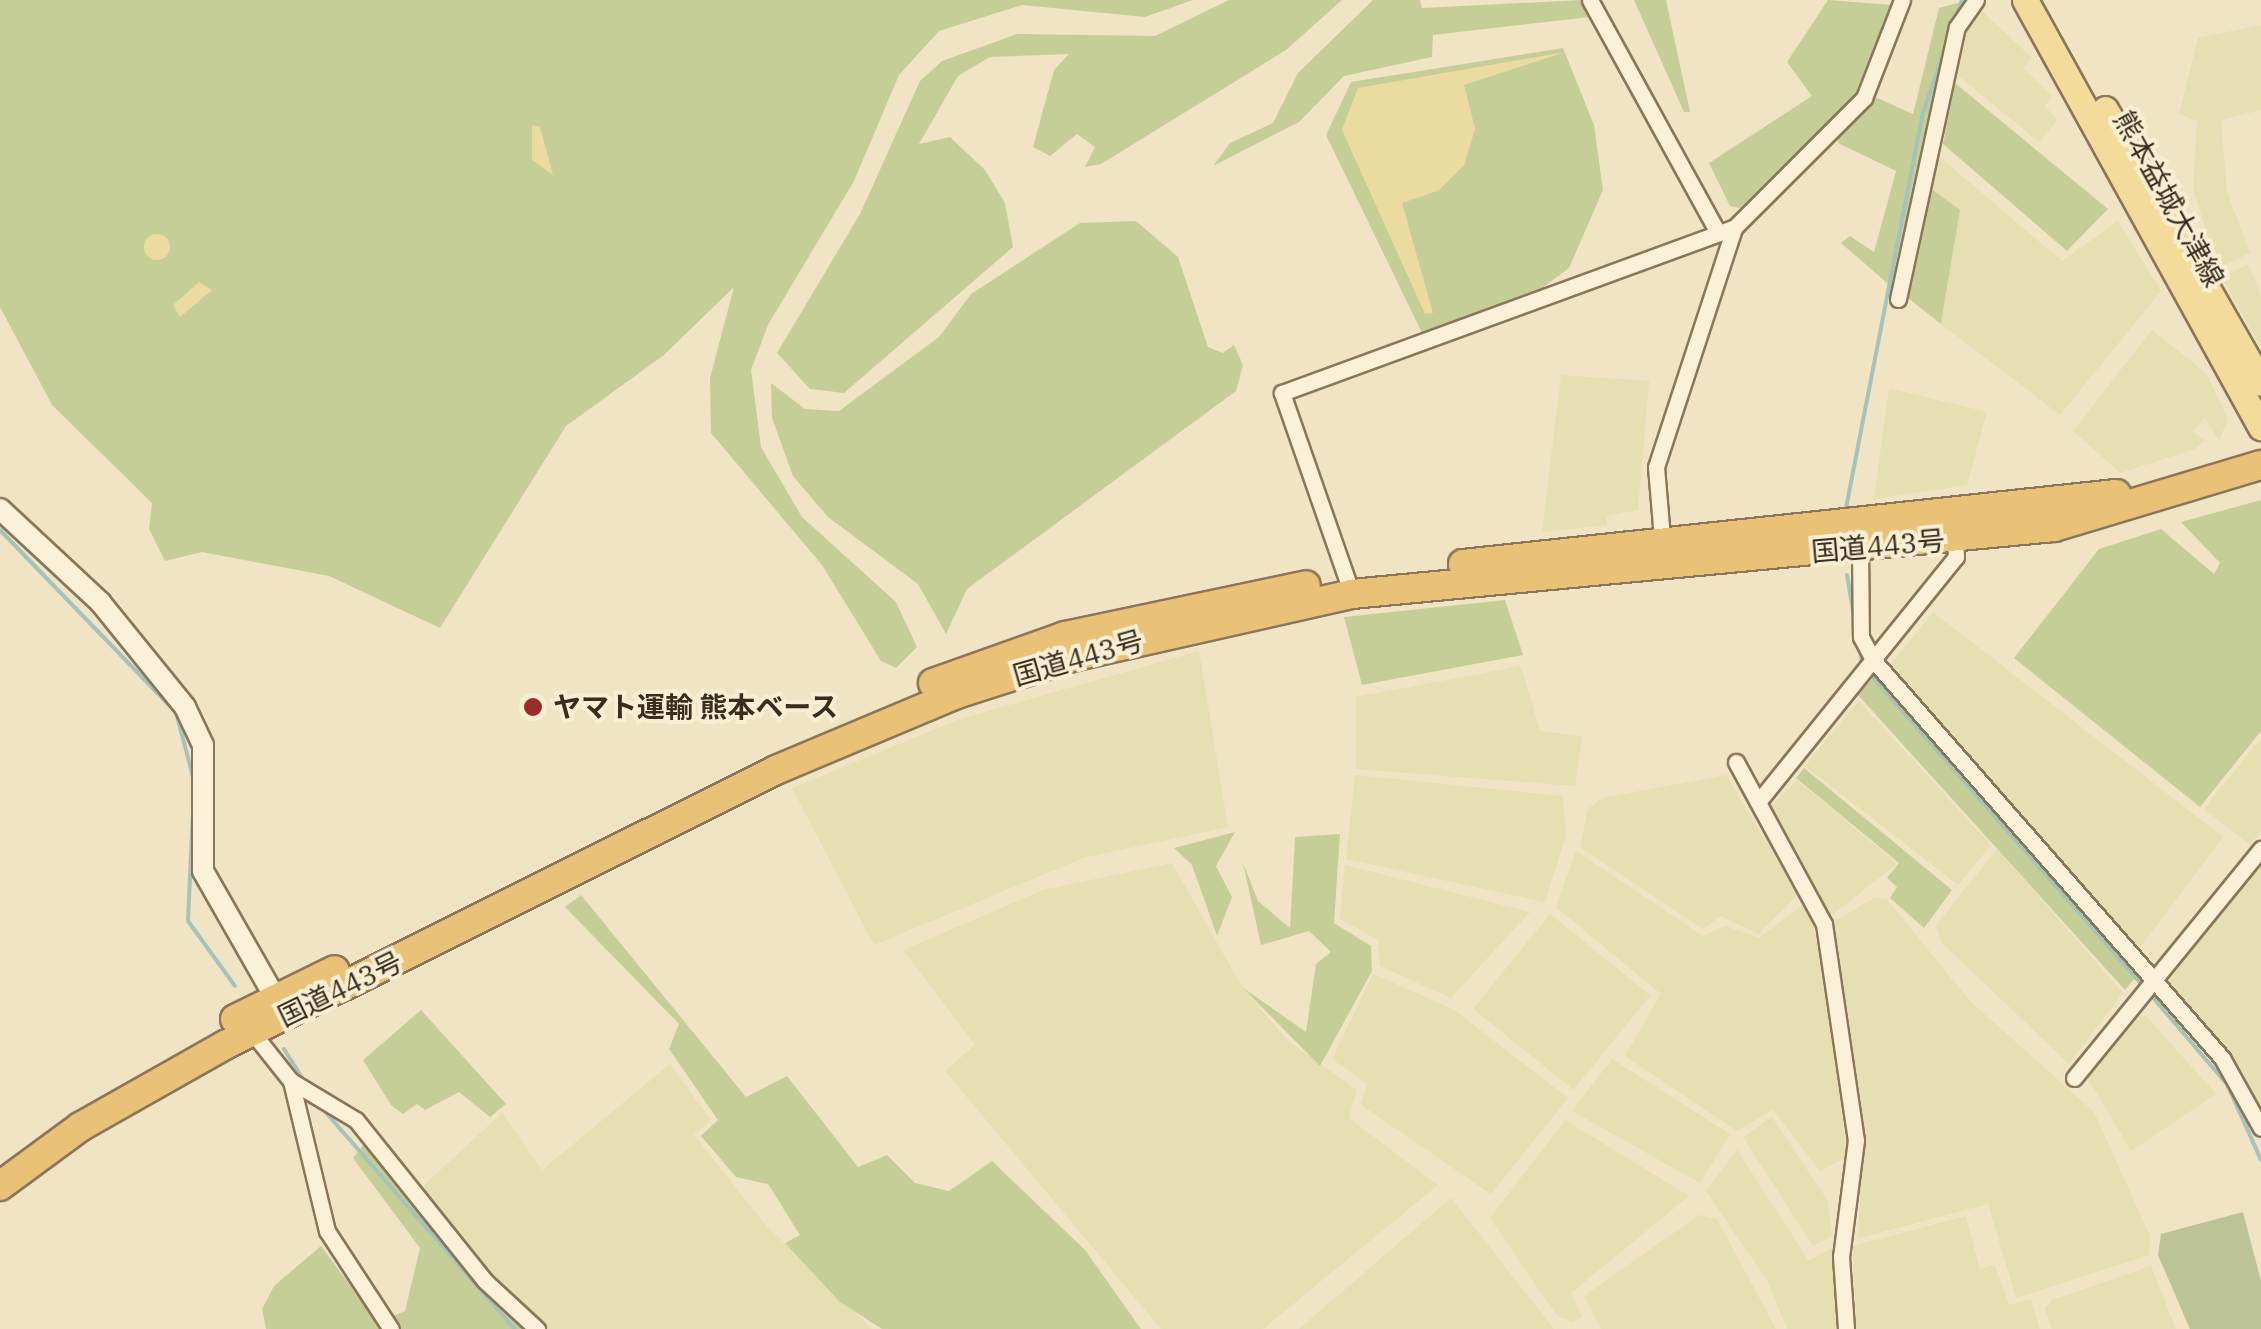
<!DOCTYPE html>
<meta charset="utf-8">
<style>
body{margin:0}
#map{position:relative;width:2261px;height:1329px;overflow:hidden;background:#f0e4c4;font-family:"IBM Plex Serif","Noto Sans JP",serif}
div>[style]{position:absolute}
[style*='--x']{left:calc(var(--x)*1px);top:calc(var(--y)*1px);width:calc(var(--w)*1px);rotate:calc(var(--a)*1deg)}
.farmland>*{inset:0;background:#e5dfb1;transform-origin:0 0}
.green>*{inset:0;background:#c6ce98}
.sand>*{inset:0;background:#ecdba1}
.round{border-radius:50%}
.cemetery>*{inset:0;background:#bcc397}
.stream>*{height:4px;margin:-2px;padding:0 2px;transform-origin:2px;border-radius:2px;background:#a6c3bb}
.roads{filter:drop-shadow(2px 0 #8b765a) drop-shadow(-2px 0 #8b765a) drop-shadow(0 2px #8b765a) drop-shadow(0 -2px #8b765a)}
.minor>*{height:15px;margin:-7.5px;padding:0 7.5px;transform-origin:7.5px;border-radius:7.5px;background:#faf1d8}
.tertiary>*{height:20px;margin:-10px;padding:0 10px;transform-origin:10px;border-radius:10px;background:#faf1d8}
.primary>*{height:25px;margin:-12.5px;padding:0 12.5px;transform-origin:12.5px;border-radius:12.5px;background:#f3dc9b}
.trunk>*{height:28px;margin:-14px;padding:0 14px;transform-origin:14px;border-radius:14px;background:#eac277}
.dots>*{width:28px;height:28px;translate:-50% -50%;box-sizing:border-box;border:5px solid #f7eed4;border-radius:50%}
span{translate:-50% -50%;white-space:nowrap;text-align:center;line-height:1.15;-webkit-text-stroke:8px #f7eed4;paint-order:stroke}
.street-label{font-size:28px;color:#3a2d1e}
.poi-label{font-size:28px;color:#3a2d1e;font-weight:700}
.left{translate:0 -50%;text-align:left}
</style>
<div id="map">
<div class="farmland">
<i style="clip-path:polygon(1982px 11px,2031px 57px,2024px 68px,2052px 96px,2045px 106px,2057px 120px,2039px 142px,1957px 75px,1966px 32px)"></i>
<i style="clip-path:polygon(2261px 25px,2261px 110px,2221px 120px,2227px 192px,2250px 253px,2218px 268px,2193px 189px,2197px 121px,2179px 114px,2198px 38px)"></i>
<i style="clip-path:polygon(1935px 153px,2062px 261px,2118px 221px,2161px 291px,2060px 415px,1941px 324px,1959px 210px,1929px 187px)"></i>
<i style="clip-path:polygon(2248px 265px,2261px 294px,2261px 348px,2221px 276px)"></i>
<i style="clip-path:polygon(2152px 330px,2206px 373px,2228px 419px,2219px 440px,2205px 418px,2193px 431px,2205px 440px,2195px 449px,2120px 473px,2073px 431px)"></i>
<i style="clip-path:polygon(1561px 375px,1649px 381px,1638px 510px,1607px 516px,1607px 525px,1542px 532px)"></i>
<i style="clip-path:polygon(1889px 388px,1987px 412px,1967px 485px,1874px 499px)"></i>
<i style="clip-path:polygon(1933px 612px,2223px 837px,2135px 954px,1888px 668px)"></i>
<i style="clip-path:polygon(1199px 651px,1228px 827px,1083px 858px,874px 945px,792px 788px,960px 719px)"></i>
<i style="clip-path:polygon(1521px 666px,1540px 731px,1582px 736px,1575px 786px,1356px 769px,1356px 697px)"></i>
<i style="clip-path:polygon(1859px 701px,1991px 845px,1958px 885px,1805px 766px)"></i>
<i style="clip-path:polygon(2261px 738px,2261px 831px,2250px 845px,2204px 809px)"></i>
<i style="clip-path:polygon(1355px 775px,1563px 796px,1566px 836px,1545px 902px,1346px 859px)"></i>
<i style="clip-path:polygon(1726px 775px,1798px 895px,1758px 934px,1721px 916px,1703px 929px,1580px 847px,1588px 809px,1602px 798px)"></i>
<i style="clip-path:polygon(1797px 780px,1897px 864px,1828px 918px,1769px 809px)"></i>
<i style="clip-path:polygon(1997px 849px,2123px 993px,2069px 1064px,1942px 943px,1936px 925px)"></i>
<i style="clip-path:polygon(1576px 851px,1703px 936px,1725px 926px,1759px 938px,1806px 902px,1824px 965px,1847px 1157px,1820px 1171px,1773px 1110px,1737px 1131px,1625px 1056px,1661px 994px,1556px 907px)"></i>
<i style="clip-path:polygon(2261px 855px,2261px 1111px,2245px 1075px,2169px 981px)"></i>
<i style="clip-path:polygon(1172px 863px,1242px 987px,1288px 1041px,1357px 1090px,1349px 1118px,1438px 1185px,1263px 1329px,1161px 1329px,945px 1071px,975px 1045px,903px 950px,1043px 890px)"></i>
<i style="clip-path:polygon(1345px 865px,1530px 912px,1451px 998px,1380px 966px,1378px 940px,1340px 919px)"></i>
<i style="clip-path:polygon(1874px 898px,1886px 898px,1970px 1001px,2094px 1112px,2150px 1236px,2149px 1255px,2016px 1298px,1988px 1204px,1859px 1238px,1861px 1140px,1830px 924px)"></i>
<i style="left:1550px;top:914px;width:129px;height:122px;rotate:39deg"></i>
<i style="clip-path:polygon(1373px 974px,1453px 1009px,1568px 1098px,1491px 1194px,1361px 1105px,1367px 1084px,1332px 1059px)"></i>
<i style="clip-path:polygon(2146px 1016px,2216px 1094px,2131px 1151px,2086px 1075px,2132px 1017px)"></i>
<i style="clip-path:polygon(1612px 1059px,1730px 1134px,1700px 1183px,1572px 1111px)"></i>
<i style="clip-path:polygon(670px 1064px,711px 1120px,694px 1135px,763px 1222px,872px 1329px,548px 1329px,493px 1278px,422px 1187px,502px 1113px,542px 1170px)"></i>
<i style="clip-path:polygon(1772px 1117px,1828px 1201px,1832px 1236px,1813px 1246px,1743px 1137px)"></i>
<i style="clip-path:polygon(1565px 1120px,1689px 1196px,1571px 1293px,1582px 1317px,1573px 1322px,1557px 1316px,1490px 1218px)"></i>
<i style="clip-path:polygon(1737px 1150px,1809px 1261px,1832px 1248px,1838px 1329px,1787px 1329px,1768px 1282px,1706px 1191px)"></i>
<i style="clip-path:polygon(1451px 1198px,1554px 1329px,1299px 1329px)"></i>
<i style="clip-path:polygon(1699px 1215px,1717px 1219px,1776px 1329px,1601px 1329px,1584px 1296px)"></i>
<i style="clip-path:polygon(1966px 1216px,1980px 1269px,1995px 1265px,2009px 1305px,2031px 1299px,2040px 1329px,1856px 1329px,1853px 1246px)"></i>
<i style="clip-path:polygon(2151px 1266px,2176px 1329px,2052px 1329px,2045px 1308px,2052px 1300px)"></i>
</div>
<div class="green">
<i style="clip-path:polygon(0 0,1193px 0,1145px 17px,1022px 5px,939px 31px,899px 75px,854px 181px,768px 325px,751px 370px,761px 447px,802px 517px,896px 602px,917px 647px,896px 668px,881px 661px,822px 565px,711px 433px,710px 378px,734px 287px,664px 355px,566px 426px,440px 628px,329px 576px,202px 552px,165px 561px,149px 529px,152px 503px,52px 405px,0 307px)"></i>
<i style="clip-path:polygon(1229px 0,1342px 0,1286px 50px,1101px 164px,1085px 167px,1095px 147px,1077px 134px,1050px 156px,1033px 147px,1054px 70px,1069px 54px,990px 57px,958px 76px,919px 144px,950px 137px,985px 170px,1005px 203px,1013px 247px,844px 393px,810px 389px,777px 353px,860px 214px,920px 81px,942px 61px,1017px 34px,1155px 36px)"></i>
<i style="clip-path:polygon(1373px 0,1420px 0,1422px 8px,1582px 0,1590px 17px,1433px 35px,1432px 57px,1344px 76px,1299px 122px,1213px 166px,1230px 143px,1273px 123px,1298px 73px)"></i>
<i style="clip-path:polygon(1634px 0,1666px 0,1690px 112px,1684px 112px)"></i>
<i style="clip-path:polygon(1828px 0,1893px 5px,1857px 89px,1913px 114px,1939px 8px,1969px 0,1951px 27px,1893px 288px,1841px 243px,1850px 236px,1874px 252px,1896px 171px,1838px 143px,1839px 128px,1828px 121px,1740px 208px,1730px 206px,1709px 163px,1812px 96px,1787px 62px)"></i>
<i style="clip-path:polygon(1563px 48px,1594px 125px,1603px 190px,1569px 268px,1534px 294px,1423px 335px,1326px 135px,1351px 82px)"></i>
<i style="clip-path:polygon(1955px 83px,2108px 209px,2067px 251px,1943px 144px)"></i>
<i style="clip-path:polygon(1929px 187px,1960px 210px,1941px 324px,1908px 298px)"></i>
<i style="clip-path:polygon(1136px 221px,1178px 257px,1208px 347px,1223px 353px,1234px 345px,1243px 365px,1236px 391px,967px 589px,946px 634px,918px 584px,828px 517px,793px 476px,772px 418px,771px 383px,805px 409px,839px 411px,939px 337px,971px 294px,1080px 223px)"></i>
<i style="clip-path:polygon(2261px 500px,2261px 731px,2200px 807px,2014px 658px,2099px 549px,2161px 529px,2214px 574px,2220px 563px,2181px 522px)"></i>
<i style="clip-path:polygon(1505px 600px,1523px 655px,1362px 685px,1344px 617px)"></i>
<i style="clip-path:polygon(1876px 675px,2139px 973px,2125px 990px,1858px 695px)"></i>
<i style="clip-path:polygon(1804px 768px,1952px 890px,1924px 928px,1890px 898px,1897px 887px,1887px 878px,1899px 863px,1796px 778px)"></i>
<i style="clip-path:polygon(1235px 832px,1216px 866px,1232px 897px,1217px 936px,1192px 865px,1174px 848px)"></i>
<i style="clip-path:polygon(1340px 834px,1334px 923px,1371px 946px,1372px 971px,1320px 1066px,1242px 987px,1306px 1032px,1316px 964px,1331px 952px,1309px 931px,1261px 945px,1243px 863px,1258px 901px,1290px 928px,1295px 837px)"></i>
<i style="clip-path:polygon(581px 895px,746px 1097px,787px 1076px,858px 1167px,887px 1155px,915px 1183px,949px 1191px,992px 1161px,1085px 1250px,1141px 1329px,882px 1329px,840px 1302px,785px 1243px,800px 1235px,768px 1184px,736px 1177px,701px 1136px,718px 1120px,669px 1049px,679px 1024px,565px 907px)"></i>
<i style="clip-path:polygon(421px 1010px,506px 1104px,490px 1117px,459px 1092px,425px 1110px,417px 1104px,403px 1114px,391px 1105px,363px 1060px)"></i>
<i style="clip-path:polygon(365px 1143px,487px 1293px,527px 1329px,400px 1329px,391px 1317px,405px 1311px,420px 1248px,353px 1158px)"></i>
<i style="clip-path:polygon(321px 1246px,375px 1319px,380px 1329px,266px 1329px,262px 1309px,274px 1286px)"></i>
</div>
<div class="sand">
<i style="clip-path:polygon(1565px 52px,1464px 85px,1475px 129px,1464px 165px,1439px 190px,1402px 203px,1433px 313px,1425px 314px,1342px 130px,1358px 88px)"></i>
<i style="clip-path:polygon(532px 125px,540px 127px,553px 175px,532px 160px)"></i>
<i class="round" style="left:144px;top:234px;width:26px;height:26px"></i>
<i style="clip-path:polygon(199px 282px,212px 290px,180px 317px,173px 305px)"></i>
</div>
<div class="cemetery">
<i style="clip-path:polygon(2243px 1212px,2261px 1281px,2261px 1329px,2190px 1329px,2158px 1255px,2161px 1234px)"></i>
</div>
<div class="stream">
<i style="--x:1846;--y:508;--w:402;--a:-79"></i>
<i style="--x:1923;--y:113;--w:120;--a:-71"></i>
<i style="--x:0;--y:530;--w:253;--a:46"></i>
<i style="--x:176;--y:712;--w:67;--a:75.3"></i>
<i style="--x:1847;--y:575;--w:88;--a:80.2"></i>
<i style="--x:1870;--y:674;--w:416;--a:48.8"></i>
<i style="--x:193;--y:811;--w:110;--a:92.6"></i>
<i style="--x:188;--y:921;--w:80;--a:54.1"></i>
<i style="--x:2150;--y:994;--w:118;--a:49.5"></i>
<i style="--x:2227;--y:1084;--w:83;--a:65.9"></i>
<i style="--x:284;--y:1049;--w:34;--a:58"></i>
<i style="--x:322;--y:1108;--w:293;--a:48.9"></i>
</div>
<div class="roads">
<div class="minor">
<i style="--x:1590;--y:0;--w:264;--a:61.2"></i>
<i style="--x:1898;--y:299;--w:278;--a:-77.8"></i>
<i style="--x:1957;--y:27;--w:33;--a:-55"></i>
<i style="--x:1860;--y:547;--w:90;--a:89.4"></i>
<i style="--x:1861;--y:637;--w:27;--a:62"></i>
<i style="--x:1874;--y:661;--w:528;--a:48.76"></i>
<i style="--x:2222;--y:1058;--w:80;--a:60.9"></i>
<i style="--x:1663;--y:550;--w:83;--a:-94.8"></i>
<i style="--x:1656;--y:467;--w:251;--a:-71.9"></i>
<i style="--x:1734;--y:228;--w:184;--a:-45"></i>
<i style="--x:1864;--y:98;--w:105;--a:-68.8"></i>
<i style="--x:1352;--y:594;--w:213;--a:-109.2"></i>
<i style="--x:1282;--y:393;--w:481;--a:-20.1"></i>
<i style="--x:1736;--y:762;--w:184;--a:61.5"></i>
<i style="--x:1824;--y:924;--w:218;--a:81.6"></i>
<i style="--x:1856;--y:1140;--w:118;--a:97.3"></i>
<i style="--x:1841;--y:1257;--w:72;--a:86"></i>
<i style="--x:1758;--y:802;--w:315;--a:-51.1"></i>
<i style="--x:1956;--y:557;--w:18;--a:-93"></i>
<i style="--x:252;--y:1032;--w:63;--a:51.5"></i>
<i style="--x:291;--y:1081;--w:154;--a:76.5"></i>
<i style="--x:327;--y:1231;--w:117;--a:56.9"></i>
<i style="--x:2074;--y:1078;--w:296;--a:-50.8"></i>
<i style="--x:291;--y:1081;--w:76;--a:31"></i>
<i style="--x:356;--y:1120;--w:206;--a:51.3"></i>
<i style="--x:485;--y:1281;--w:71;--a:42.7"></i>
</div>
<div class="tertiary">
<i style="--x:0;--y:509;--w:137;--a:42.9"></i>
<i style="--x:100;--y:602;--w:135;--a:51"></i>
<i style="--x:185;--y:707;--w:42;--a:64.7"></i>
<i style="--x:203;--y:745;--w:126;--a:90"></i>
<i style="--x:203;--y:871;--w:158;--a:60.3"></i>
</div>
<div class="primary">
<i style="--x:2025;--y:0;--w:488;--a:61.1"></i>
<i style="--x:2105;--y:109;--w:315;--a:60.3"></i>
</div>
<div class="trunk">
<i style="--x:1463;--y:564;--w:657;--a:-6.12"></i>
<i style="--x:933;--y:683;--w:140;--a:-19.6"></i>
<i style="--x:1065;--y:636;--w:246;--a:-11.9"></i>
<i style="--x:235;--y:1019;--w:111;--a:-26.1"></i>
<i style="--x:0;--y:1186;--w:99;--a:-36.4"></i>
<i style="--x:80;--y:1127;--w:167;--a:-29.5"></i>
<i style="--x:225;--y:1045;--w:616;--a:-26.52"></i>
<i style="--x:776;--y:770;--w:196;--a:-22.8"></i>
<i style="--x:957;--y:694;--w:121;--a:-17.8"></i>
<i style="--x:1072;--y:657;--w:287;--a:-12.7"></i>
<i style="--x:1352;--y:594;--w:705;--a:-5.45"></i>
<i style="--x:2054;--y:527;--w:216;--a:-16.7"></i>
</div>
</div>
<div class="dots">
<i style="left:533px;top:707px;background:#9c2c28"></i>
</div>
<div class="street-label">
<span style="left:2169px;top:199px;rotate:61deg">熊本益城大津線</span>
<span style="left:1878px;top:546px;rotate:-5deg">国道443号</span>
<span style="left:1078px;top:658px;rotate:-16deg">国道443号</span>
<span style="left:340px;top:989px;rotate:-26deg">国道443号</span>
</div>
<div class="poi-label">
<span class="left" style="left:553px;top:707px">ヤマト運輸 熊本ベース</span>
</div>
</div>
